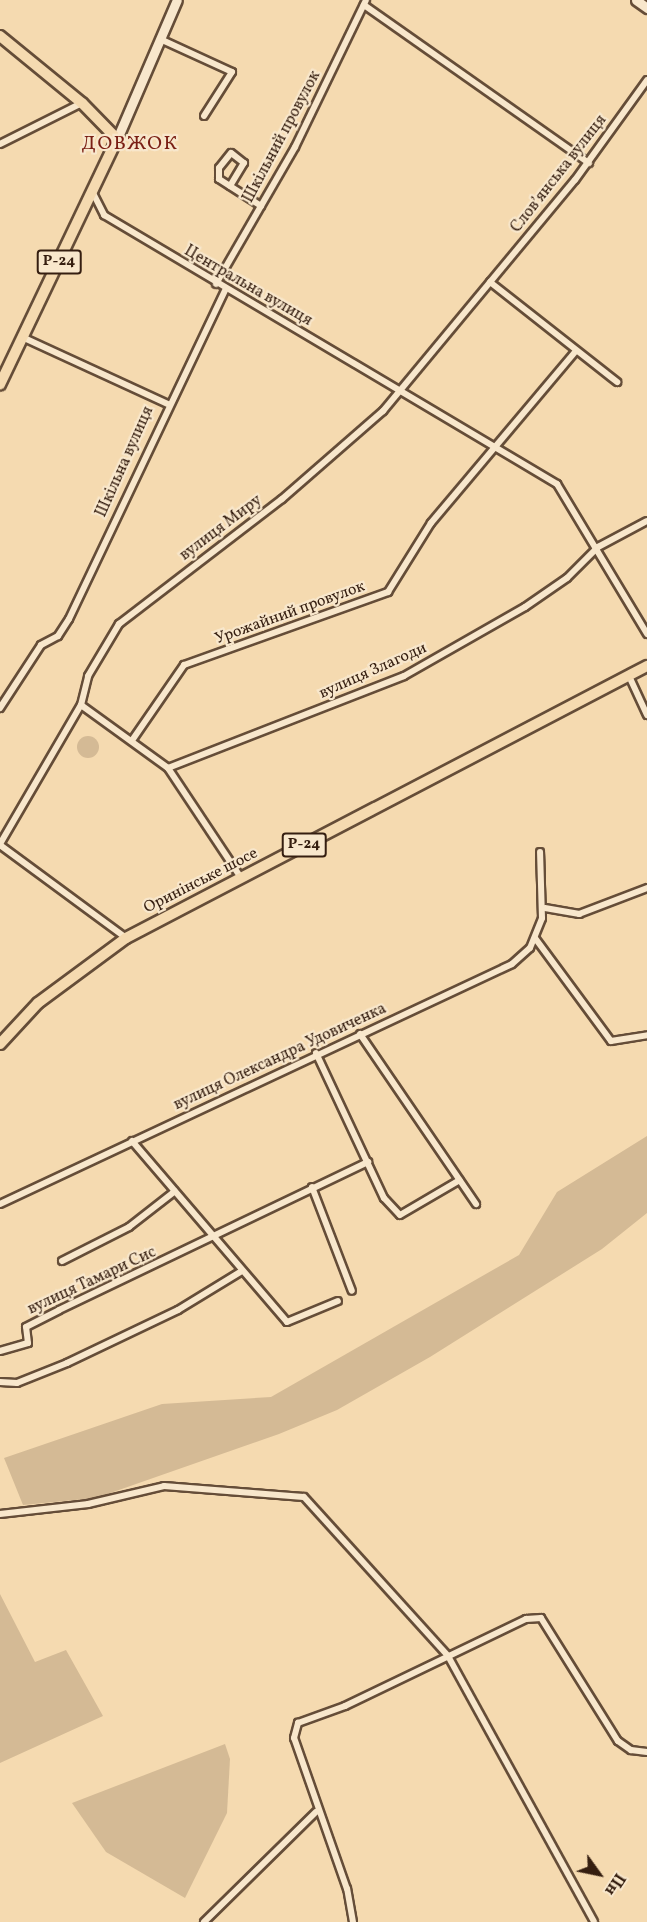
<!DOCTYPE html>
<meta charset="utf-8">
<style>
body{margin:0}
#map{position:relative;width:647px;height:1922px;overflow:hidden;background:#f5dab0;font-family:Vollkorn,serif}
div>[style]{position:absolute}
[style*='--x']{left:calc(var(--x)*1px);top:calc(var(--y)*1px);width:calc(var(--w)*1px);rotate:calc(var(--a)*1deg)}
.green>*{inset:0;background:#d4ba95}
.round{border-radius:50%}
.roads{filter:drop-shadow(2px 0 #654d38) drop-shadow(-2px 0 #654d38) drop-shadow(0 2px #654d38) drop-shadow(0 -2px #654d38)}
.street>*{height:6px;margin:-3px;padding:0 3px;transform-origin:3px;border-radius:3px;background:#f8e7cc}
.secondary>*{height:9px;margin:-4.5px;padding:0 4.5px;transform-origin:4.5px;border-radius:4.5px;background:#f8e7cc}
.primary>*{height:10px;margin:-5px;padding:0 5px;transform-origin:5px;border-radius:5px;background:#f5dab0}
span{translate:-50% -50%;white-space:nowrap;text-align:center;line-height:1.15;-webkit-text-stroke:4.5px #f8e7cc;paint-order:stroke}
.shield-label span{padding:2px 4px;background:#f8e7cc;border:2px solid;border-radius:4px;-webkit-text-stroke-width:0}
.shield-label{font-size:15px;color:#351e10;font-weight:700}
.street-label{font-size:16px;color:#351e10}
.quarter-label{font-size:20px;color:#7a1f14;letter-spacing:1.5px}
.north{position:absolute;left:569px;top:1844px;width:60px;height:60px;-webkit-text-stroke:4px #f8e7cc;paint-order:stroke;rotate:123deg;font-size:16px;font-weight:700;line-height:24px;text-align:center;color:#351e10}
.north::after{content:'';display:block;margin:auto;width:21px;height:27px;background:#351e10;clip-path:polygon(50% 0,100% 100%,50% 72%,0 100%)}
</style>
<div id="map">
<div class="green">
<i class="round" style="left:77px;top:736px;width:22px;height:22px"></i>
<i style="clip-path:polygon(647px 1136px,647px 1213px,602px 1249px,430px 1357px,337px 1410px,279px 1434px,96px 1498px,23px 1505px,4px 1458px,162px 1404px,271px 1397px,519px 1255px,557px 1192px)"></i>
<i style="clip-path:polygon(0 1594px,35px 1662px,66px 1650px,103px 1716px,0 1763px)"></i>
<i style="clip-path:polygon(225px 1744px,230px 1759px,227px 1813px,185px 1898px,106px 1852px,72px 1803px)"></i>
</div>
<div class="roads">
<div class="street">
<i style="--x:364;--y:5;--w:275;--a:35.1"></i>
<i style="--x:160;--y:39;--w:79;--a:24.6"></i>
<i style="--x:232;--y:72;--w:52;--a:122.5"></i>
<i style="--x:0;--y:144;--w:92;--a:-26.6"></i>
<i style="--x:230;--y:186;--w:27;--a:-59"></i>
<i style="--x:244;--y:163;--w:16;--a:-142"></i>
<i style="--x:231;--y:153;--w:19;--a:129"></i>
<i style="--x:219;--y:168;--w:11;--a:90"></i>
<i style="--x:219;--y:179;--w:50;--a:32.7"></i>
<i style="--x:93;--y:193;--w:25;--a:63"></i>
<i style="--x:104;--y:215;--w:527;--a:30.7"></i>
<i style="--x:557;--y:484;--w:175;--a:59"></i>
<i style="--x:490;--y:282;--w:162;--a:38.2"></i>
<i style="--x:216;--y:284;--w:158;--a:-60"></i>
<i style="--x:295;--y:147;--w:163;--a:-64.2"></i>
<i style="--x:22;--y:337;--w:161;--a:24.7"></i>
<i style="--x:629;--y:676;--w:43;--a:65.2"></i>
<i style="--x:81;--y:705;--w:107;--a:35.9"></i>
<i style="--x:168;--y:768;--w:132;--a:56.4"></i>
<i style="--x:0;--y:708;--w:75;--a:-56.9"></i>
<i style="--x:41;--y:645;--w:19;--a:-28"></i>
<i style="--x:58;--y:636;--w:20;--a:-57"></i>
<i style="--x:69;--y:619;--w:364;--a:-64.6"></i>
<i style="--x:133;--y:739;--w:90;--a:-55.4"></i>
<i style="--x:184;--y:665;--w:217;--a:-19.7"></i>
<i style="--x:388;--y:592;--w:81;--a:-58.1"></i>
<i style="--x:431;--y:523;--w:224;--a:-49.9"></i>
<i style="--x:168;--y:768;--w:253;--a:-21.3"></i>
<i style="--x:404;--y:676;--w:139;--a:-29.7"></i>
<i style="--x:525;--y:607;--w:51;--a:-34.6"></i>
<i style="--x:567;--y:578;--w:44;--a:-45"></i>
<i style="--x:598;--y:547;--w:55;--a:-28"></i>
<i style="--x:0;--y:844;--w:161;--a:-59.8"></i>
<i style="--x:81;--y:705;--w:30;--a:-76"></i>
<i style="--x:88;--y:676;--w:61;--a:-59.2"></i>
<i style="--x:119;--y:624;--w:205;--a:-37.5"></i>
<i style="--x:282;--y:499;--w:134;--a:-41.1"></i>
<i style="--x:383;--y:411;--w:300;--a:-50.3"></i>
<i style="--x:575;--y:180;--w:123;--a:-54.2"></i>
<i style="--x:0;--y:845;--w:157;--a:36.4"></i>
<i style="--x:545;--y:908;--w:35;--a:10"></i>
<i style="--x:579;--y:914;--w:73;--a:-20.9"></i>
<i style="--x:535;--y:938;--w:128;--a:53.6"></i>
<i style="--x:611;--y:1041;--w:36;--a:-9"></i>
<i style="--x:360;--y:1034;--w:206;--a:55.7"></i>
<i style="--x:316;--y:1053;--w:160;--a:64.9"></i>
<i style="--x:384;--y:1198;--w:23;--a:47"></i>
<i style="--x:400;--y:1215;--w:69;--a:-30.3"></i>
<i style="--x:132;--y:1141;--w:238;--a:49.4"></i>
<i style="--x:287;--y:1322;--w:55;--a:-22.4"></i>
<i style="--x:312;--y:1187;--w:111;--a:69"></i>
<i style="--x:0;--y:1204;--w:565;--a:-25.11"></i>
<i style="--x:512;--y:964;--w:24;--a:-42"></i>
<i style="--x:530;--y:948;--w:32;--a:-68"></i>
<i style="--x:542;--y:918;--w:66;--a:-91.7"></i>
<i style="--x:62;--y:1261;--w:75;--a:-26.9"></i>
<i style="--x:129;--y:1227;--w:58;--a:-38"></i>
<i style="--x:0;--y:1351;--w:29;--a:-16"></i>
<i style="--x:28;--y:1343;--w:16;--a:-97"></i>
<i style="--x:26;--y:1327;--w:37;--a:-27"></i>
<i style="--x:59;--y:1310;--w:343;--a:-25.6"></i>
<i style="--x:0;--y:1382;--w:17;--a:3"></i>
<i style="--x:17;--y:1383;--w:54;--a:-21.8"></i>
<i style="--x:67;--y:1363;--w:123;--a:-25.5"></i>
<i style="--x:178;--y:1310;--w:75;--a:-31.4"></i>
<i style="--x:0;--y:1514;--w:89;--a:-6.5"></i>
<i style="--x:88;--y:1504;--w:78;--a:-13.3"></i>
<i style="--x:164;--y:1486;--w:140;--a:4.5"></i>
<i style="--x:304;--y:1497;--w:215;--a:47.8"></i>
<i style="--x:448;--y:1656;--w:303;--a:61.2"></i>
<i style="--x:204;--y:1922;--w:157;--a:-44.5"></i>
<i style="--x:353;--y:1922;--w:34;--a:-100"></i>
<i style="--x:347;--y:1889;--w:160;--a:-109.3"></i>
<i style="--x:294;--y:1738;--w:16;--a:-75"></i>
<i style="--x:298;--y:1723;--w:50;--a:-19.9"></i>
<i style="--x:345;--y:1706;--w:201;--a:-25.7"></i>
<i style="--x:526;--y:1619;--w:15;--a:-4"></i>
<i style="--x:541;--y:1618;--w:145;--a:58"></i>
<i style="--x:618;--y:1741;--w:16;--a:35"></i>
<i style="--x:631;--y:1750;--w:16;--a:7"></i>
</div>
<div class="secondary">
<i style="--x:636;--y:0;--w:14;--a:36"></i>
<i style="--x:117;--y:139;--w:151;--a:-66.7"></i>
</div>
<div class="primary">
<i style="--x:0;--y:36;--w:106;--a:39.3"></i>
<i style="--x:82;--y:103;--w:50;--a:45.8"></i>
<i style="--x:117;--y:139;--w:272;--a:115.5"></i>
<i style="--x:0;--y:1044;--w:56;--a:-47.2"></i>
<i style="--x:38;--y:1003;--w:109;--a:-36.5"></i>
<i style="--x:126;--y:938;--w:588;--a:-27.57"></i>
</div>
</div>
<div class="shield-label">
<span style="left:59px;top:262px">Р-24</span>
<span style="left:304px;top:845px">Р-24</span>
</div>
<div class="street-label">
<span style="left:282px;top:137px;rotate:-62deg">Шкільний провулок</span>
<span style="left:559px;top:174px;rotate:-52deg">Словʼянська вулиця</span>
<span style="left:248px;top:286px;rotate:30deg">Центральна вулиця</span>
<span style="left:125px;top:462px;rotate:-66deg">Шкільна вулиця</span>
<span style="left:221px;top:528px;rotate:-37deg">вулиця Миру</span>
<span style="left:290px;top:613px;rotate:-20deg">Урожайний провулок</span>
<span style="left:373px;top:671px;rotate:-24deg">вулиця Злагоди</span>
<span style="left:201px;top:881px;rotate:-27deg">Оринінське шосе</span>
<span style="left:280px;top:1057px;rotate:-25deg">вулиця Олександра Удовиченка</span>
<span style="left:92px;top:1281px;rotate:-25deg">вулиця Тамари Сис</span>
</div>
<div class="quarter-label">
<span style="left:130px;top:144px">ДОВЖОК</span>
</div>
<div class="north">Пн</div>
</div>
